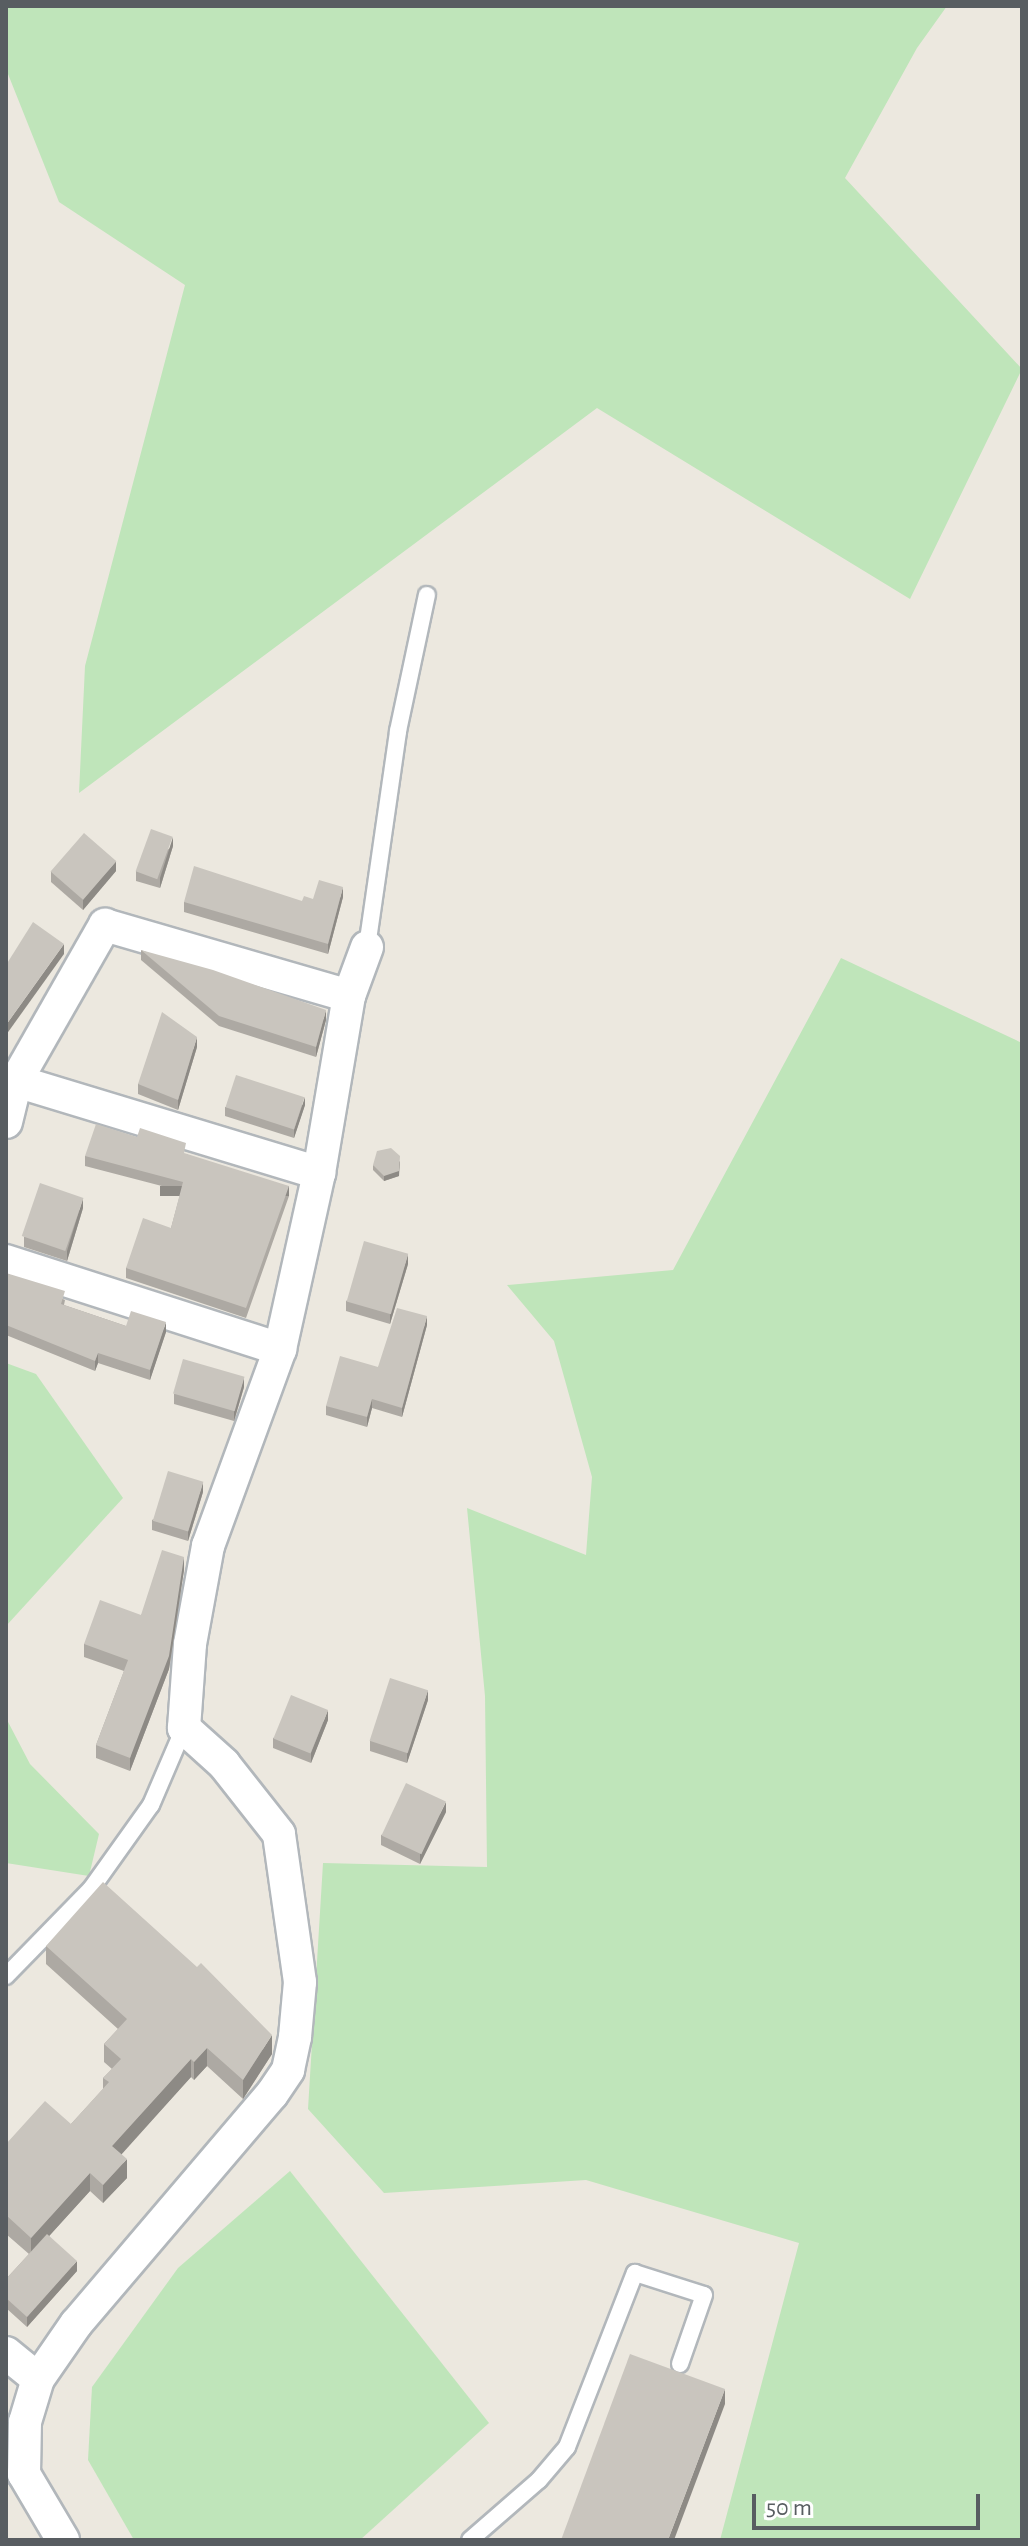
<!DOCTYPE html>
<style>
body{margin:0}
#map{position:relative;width:1028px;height:2546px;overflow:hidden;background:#ece8df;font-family:"Alegreya Sans",sans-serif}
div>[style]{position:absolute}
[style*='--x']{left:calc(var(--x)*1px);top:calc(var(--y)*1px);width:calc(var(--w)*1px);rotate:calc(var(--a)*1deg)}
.green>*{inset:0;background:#bfe5ba}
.roads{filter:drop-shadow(2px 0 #b2b7bb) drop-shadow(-2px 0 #b2b7bb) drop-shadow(0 2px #b2b7bb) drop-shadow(0 -2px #b2b7bb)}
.lane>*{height:16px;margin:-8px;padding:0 8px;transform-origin:8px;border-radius:8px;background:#fff}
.street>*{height:32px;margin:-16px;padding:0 16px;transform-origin:16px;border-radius:16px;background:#fff}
.wall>*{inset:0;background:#ada9a3}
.shaded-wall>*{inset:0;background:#8d8a85;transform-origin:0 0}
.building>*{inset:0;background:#c9c5be;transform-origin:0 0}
span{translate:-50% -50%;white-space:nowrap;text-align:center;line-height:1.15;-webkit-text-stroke:8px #fff;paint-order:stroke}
.frame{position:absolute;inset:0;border:8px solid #585d61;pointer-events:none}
.scale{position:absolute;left:752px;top:2494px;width:228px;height:36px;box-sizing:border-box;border:4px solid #585d61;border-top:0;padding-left:10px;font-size:24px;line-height:28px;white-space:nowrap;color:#585d61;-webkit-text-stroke:6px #fff;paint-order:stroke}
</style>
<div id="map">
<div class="green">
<i style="clip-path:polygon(6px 6px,947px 6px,917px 48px,845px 178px,1022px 369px,910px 599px,597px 408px,79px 793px,85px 666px,185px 285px,59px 202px,6px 69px)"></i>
<i style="clip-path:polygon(841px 958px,1022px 1043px,1022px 2540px,720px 2540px,799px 2243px,586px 2180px,384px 2193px,308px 2109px,323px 1863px,487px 1867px,485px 1696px,467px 1508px,586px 1555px,592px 1477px,554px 1341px,507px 1285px,673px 1270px)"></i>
<i style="clip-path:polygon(6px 1363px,36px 1374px,123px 1498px,6px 1626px)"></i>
<i style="clip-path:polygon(6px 1718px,30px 1764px,99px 1834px,89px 1876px,6px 1863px)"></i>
<i style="clip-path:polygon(290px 2171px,489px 2423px,360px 2540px,134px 2540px,88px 2460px,92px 2387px,178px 2268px)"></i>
</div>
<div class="roads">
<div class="lane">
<i style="--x:367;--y:947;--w:218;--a:-81.8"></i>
<i style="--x:398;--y:731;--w:139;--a:-78"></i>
<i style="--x:6;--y:1976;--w:122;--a:-45.7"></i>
<i style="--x:91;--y:1889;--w:103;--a:-54.5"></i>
<i style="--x:151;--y:1805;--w:84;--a:-66.8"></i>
<i style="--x:470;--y:2540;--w:91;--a:-41"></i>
<i style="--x:539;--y:2480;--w:43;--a:-49.7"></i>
<i style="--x:567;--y:2447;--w:187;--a:-68.7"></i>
<i style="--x:635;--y:2273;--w:72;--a:17.7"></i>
<i style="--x:704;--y:2295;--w:73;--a:109.2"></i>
</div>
<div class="street">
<i style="--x:16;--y:1081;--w:317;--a:16.9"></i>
<i style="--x:6;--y:1122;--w:42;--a:-76.3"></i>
<i style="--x:16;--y:1081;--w:180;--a:-60.3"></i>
<i style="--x:105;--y:925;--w:254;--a:16.2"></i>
<i style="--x:6;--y:1261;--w:288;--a:17.8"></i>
<i style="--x:6;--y:2353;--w:41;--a:39.1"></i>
<i style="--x:63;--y:2540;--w:77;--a:-120.6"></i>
<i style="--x:24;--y:2474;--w:52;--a:-88.9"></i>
<i style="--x:25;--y:2422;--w:45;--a:-73.2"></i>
<i style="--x:38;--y:2379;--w:67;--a:-55.4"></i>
<i style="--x:76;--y:2324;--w:302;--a:-49.6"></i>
<i style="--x:272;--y:2094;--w:29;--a:-56"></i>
<i style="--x:288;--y:2070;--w:34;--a:-78"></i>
<i style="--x:295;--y:2037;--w:55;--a:-84.8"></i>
<i style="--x:300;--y:1982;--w:149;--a:-98.1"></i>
<i style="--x:279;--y:1834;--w:89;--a:-128.2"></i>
<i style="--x:224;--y:1764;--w:54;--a:-138"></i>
<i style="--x:184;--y:1728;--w:84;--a:-85.9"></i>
<i style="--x:190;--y:1644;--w:100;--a:-79.6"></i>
<i style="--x:208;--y:1546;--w:210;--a:-69.9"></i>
<i style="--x:280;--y:1349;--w:180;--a:-77.5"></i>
<i style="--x:319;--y:1173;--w:180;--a:-80.4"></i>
<i style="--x:349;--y:996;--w:52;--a:-69.8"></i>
</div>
</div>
<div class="wall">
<i style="clip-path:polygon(173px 846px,160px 888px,136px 881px,136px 871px)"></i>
<i style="clip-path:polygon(116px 871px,83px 910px,51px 882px,51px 872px)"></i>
<i style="clip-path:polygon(343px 897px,328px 954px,184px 912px,184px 902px,302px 901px,313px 899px)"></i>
<i style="clip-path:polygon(141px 950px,326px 1020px,316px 1057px,219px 1026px,141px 960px)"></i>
<i style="clip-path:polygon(197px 1047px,178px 1110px,138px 1094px,138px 1084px)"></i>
<i style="clip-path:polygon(305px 1105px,294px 1138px,225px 1116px,225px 1107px)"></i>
<i style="clip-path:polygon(186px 1154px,289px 1196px,246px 1318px,126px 1278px,126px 1268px,171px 1228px,181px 1191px,85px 1166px,85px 1156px)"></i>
<i style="clip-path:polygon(373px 1165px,399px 1176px,384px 1181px,373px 1170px)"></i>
<i style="clip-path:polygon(83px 1208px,67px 1261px,24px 1247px,24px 1237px)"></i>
<i style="clip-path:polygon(408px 1264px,390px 1324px,346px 1311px,346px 1301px)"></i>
<i style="clip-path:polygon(6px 1273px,65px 1300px,64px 1305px,126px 1326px,166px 1332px,150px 1380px,98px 1363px,95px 1371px,6px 1335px)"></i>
<i style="clip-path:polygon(427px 1325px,402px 1417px,372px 1408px,367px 1427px,326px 1415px,326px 1406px,378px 1367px)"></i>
<i style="clip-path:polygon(244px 1387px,234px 1421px,174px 1404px,174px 1394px)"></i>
<i style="clip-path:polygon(203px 1492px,188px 1541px,152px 1530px,152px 1520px)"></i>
<i style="clip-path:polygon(184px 1570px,169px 1669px,130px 1771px,96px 1758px,96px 1745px,124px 1671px,84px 1657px,84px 1644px,141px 1615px)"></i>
<i style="clip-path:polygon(428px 1700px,407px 1763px,370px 1751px,370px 1741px)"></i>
<i style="clip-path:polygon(328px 1720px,311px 1763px,273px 1748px,273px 1738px)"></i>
<i style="clip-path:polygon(446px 1812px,420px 1864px,381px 1845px,381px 1835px)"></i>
<i style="clip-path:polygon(46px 1946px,272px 2054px,243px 2099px,207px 2066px,194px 2080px,191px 2077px,121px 2154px,127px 2178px,103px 2203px,90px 2191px,49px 2236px,77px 2271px,27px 2327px,6px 2308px,6px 2279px,29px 2254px,6px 2234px,6px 2144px,71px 2124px,103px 2089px,103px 2078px,112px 2069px,104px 2062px,104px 2044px,118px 2029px,46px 1964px)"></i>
</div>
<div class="shaded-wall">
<i style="clip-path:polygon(173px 837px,173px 846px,160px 888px,160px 878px)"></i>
<i style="clip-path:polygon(116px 861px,116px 871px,83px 910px,83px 900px)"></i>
<i style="clip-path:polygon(343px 887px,343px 897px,328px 954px,328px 944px)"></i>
<i style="clip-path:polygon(64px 944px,64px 954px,6px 1035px,6px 1025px)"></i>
<i style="clip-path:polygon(326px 1010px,326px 1020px,316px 1057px,316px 1047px)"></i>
<i style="clip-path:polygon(197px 1037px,197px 1047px,178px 1110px,178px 1100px)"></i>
<i style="clip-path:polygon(305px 1097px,305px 1105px,294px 1138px,294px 1130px)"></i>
<i style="clip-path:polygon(400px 1161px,399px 1176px,384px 1181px,384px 1176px)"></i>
<i style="left:289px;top:1186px;width:10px;height:129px;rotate:90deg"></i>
<i style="clip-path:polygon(83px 1198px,83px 1208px,67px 1261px,67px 1251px)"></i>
<i style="clip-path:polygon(408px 1254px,408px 1264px,390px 1324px,390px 1314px)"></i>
<i style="clip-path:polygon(427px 1316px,427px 1325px,402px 1417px,402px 1408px)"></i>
<i style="clip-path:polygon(166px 1322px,166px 1332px,150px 1380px,150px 1370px)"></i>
<i style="clip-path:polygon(98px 1353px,98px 1363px,95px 1371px,95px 1361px)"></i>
<i style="clip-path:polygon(244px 1377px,244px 1387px,234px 1421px,234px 1411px)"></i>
<i style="clip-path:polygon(372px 1399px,372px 1408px,367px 1427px,367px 1417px)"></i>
<i style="clip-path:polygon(203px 1482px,203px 1492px,188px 1541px,188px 1531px)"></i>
<i style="clip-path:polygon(184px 1557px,184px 1570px,169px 1669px,130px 1771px,130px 1758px)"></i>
<i style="clip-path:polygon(428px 1690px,428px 1700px,407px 1763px,407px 1753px)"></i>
<i style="clip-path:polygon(328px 1710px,328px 1720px,311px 1763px,311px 1753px)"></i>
<i style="clip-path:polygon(446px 1802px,446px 1812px,420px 1864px,420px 1854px)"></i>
<i style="clip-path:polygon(272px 2035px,272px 2054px,243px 2099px,243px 2080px)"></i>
<i style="clip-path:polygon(207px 2048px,207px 2066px,194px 2080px,194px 2062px)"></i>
<i style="clip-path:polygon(191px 2059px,191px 2077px,112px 2165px,112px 2146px)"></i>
<i style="clip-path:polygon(127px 2159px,127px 2178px,103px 2203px,103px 2185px)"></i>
<i style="clip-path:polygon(90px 2173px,90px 2191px,31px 2256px,31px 2238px)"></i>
<i style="clip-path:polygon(77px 2261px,77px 2271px,27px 2327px,27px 2317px)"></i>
<i style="clip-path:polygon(725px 2389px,725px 2404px,674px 2540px,668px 2540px)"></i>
</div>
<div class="building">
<i style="left:151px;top:829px;width:23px;height:45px;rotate:20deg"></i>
<i style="left:84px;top:833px;width:43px;height:51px;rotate:41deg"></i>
<i style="clip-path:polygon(194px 866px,302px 901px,304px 896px,313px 899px,319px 880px,343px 887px,328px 944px,184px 902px)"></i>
<i style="clip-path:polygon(33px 922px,64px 944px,6px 1025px,6px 965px)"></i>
<i style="clip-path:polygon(141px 950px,213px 970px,326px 1010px,316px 1047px,219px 1016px)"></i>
<i style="clip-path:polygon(162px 1012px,197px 1037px,178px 1100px,138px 1084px)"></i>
<i style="left:236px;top:1075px;width:72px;height:34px;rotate:18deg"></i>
<i style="clip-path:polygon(96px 1124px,137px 1137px,140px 1128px,186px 1143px,184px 1153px,289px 1186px,246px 1308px,126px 1268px,143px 1218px,171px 1228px,183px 1182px,85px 1156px)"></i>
<i style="clip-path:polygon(391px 1148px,400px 1156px,399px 1171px,384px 1176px,373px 1165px,377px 1151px)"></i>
<i style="left:40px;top:1183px;width:46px;height:56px;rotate:19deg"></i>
<i style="left:364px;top:1241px;width:46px;height:63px;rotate:16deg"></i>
<i style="clip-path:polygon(6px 1273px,65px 1291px,61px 1304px,126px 1326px,131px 1311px,166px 1322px,150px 1370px,98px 1353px,95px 1361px,6px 1325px)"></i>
<i style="clip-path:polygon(397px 1308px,427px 1316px,402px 1408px,372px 1399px,367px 1417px,326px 1406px,340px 1356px,378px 1367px)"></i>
<i style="left:183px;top:1359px;width:64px;height:36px;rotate:16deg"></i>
<i style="left:168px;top:1471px;width:37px;height:52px;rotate:17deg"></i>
<i style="clip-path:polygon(162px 1550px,184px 1557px,169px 1656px,130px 1758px,96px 1745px,128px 1660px,84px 1644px,100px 1600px,141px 1615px)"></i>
<i style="left:390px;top:1678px;width:40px;height:66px;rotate:18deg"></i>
<i style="left:291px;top:1695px;width:40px;height:47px;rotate:22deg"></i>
<i style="left:406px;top:1783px;width:44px;height:58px;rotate:25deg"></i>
<i style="clip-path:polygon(103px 1882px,197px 1967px,201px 1963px,272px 2035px,243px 2080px,207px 2048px,194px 2062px,191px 2059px,112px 2146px,127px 2159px,103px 2185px,90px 2173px,31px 2238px,6px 2215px,6px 2144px,45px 2101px,71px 2124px,109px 2082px,103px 2078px,121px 2059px,104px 2044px,127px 2019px,46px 1946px)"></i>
<i style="clip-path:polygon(47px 2234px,77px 2261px,27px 2317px,6px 2298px,6px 2279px)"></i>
<i style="clip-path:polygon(630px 2354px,725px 2389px,668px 2540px,561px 2540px)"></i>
</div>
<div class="frame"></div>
<div class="scale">50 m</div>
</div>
